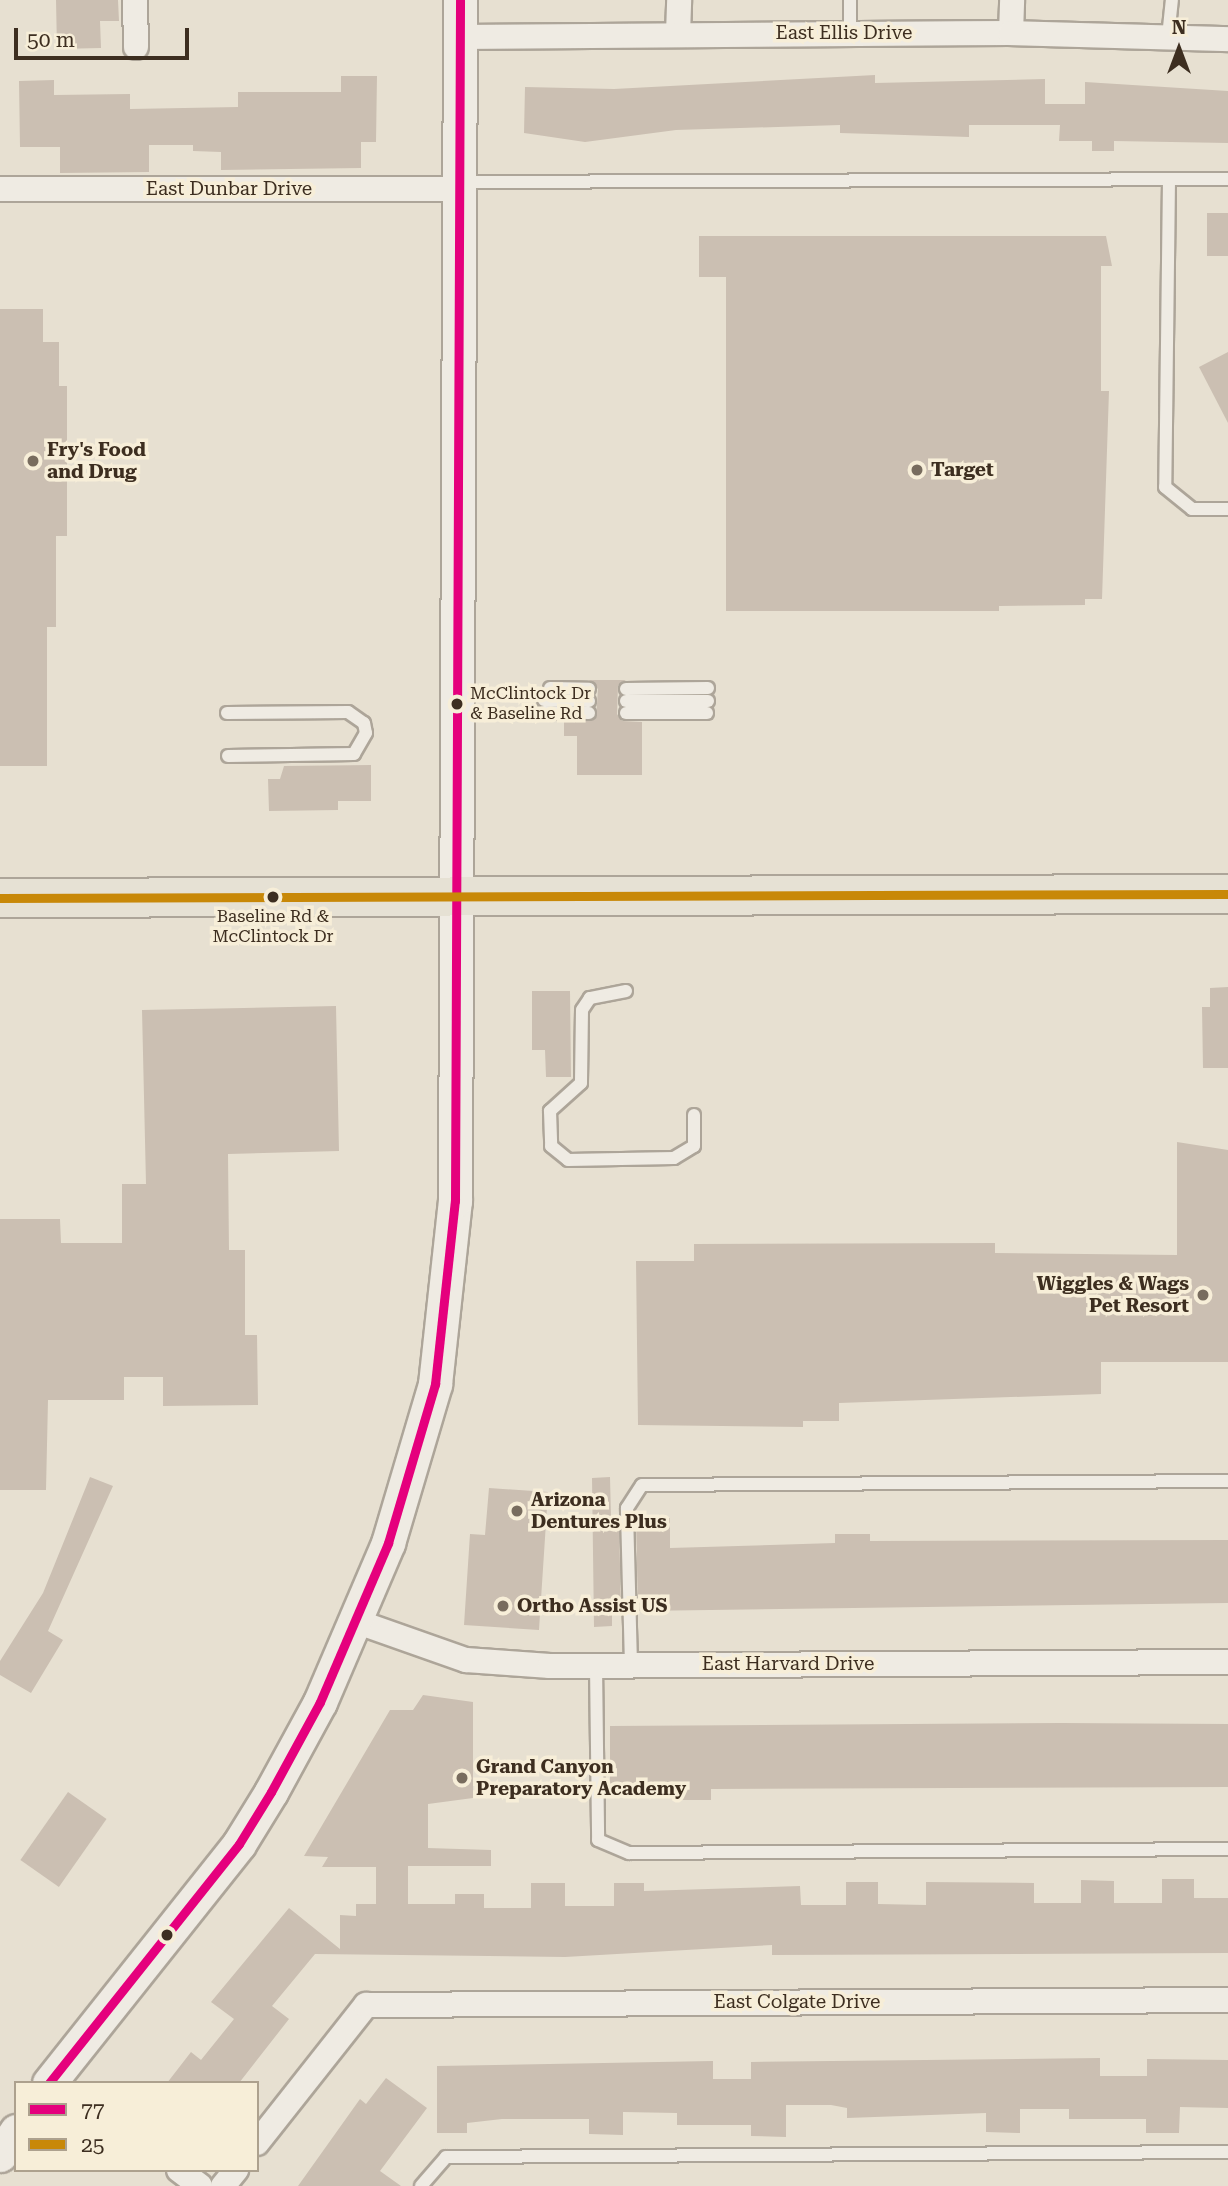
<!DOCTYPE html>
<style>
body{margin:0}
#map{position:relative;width:1228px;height:2186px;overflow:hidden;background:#e7e0d1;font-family:"Roboto Serif",serif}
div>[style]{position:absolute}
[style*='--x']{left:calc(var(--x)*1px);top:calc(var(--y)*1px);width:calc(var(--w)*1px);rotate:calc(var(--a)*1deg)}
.building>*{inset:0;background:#cbbfb2;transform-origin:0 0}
.roads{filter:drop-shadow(2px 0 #ada599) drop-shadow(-2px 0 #ada599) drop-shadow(0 2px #ada599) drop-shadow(0 -2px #ada599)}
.lane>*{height:12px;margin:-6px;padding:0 6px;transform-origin:6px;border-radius:6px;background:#efebe3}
.street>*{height:24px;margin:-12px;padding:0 12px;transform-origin:12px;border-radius:12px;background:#efebe3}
.secondary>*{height:33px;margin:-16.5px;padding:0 16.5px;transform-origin:16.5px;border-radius:16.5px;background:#efebe3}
.primary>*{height:38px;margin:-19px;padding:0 19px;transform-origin:19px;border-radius:19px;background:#e6e1d4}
.bus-1>*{height:9px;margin:-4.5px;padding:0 4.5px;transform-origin:4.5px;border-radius:4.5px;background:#e5007d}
.bus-2>*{height:9px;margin:-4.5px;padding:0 4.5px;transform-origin:4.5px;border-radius:4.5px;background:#c88808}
.dots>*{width:19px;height:19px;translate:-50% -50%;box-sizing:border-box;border:4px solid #f7eed8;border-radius:50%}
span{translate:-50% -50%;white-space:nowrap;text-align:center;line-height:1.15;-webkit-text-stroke:7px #f7eed8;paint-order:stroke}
.bus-label{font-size:17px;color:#3d2e20}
.left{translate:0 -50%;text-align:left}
.street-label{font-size:19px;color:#3d2e20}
.poi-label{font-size:19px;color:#3d2e20;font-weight:700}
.right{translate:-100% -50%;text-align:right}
.legend{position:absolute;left:14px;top:2081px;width:245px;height:91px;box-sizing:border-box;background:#f7eed8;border:2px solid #ada18e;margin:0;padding:9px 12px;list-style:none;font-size:21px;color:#3d2e20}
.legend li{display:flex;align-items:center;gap:14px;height:35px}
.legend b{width:35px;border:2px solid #ada18e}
.north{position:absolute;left:1144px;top:14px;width:70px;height:70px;-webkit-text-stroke:5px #f7eed8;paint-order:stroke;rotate:0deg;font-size:19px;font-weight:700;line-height:28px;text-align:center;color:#3d2e20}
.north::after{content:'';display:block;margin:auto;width:24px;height:32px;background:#3d2e20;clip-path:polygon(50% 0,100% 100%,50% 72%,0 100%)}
.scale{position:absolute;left:14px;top:28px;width:175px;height:32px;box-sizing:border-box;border:4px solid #3d2e20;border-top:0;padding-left:9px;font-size:21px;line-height:24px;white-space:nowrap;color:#3d2e20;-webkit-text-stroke:5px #f7eed8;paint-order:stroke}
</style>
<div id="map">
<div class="building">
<i style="clip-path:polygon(56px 0,118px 0,119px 21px,100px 21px,101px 48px,57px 49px)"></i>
<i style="clip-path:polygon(875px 75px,875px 83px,1045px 79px,1045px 104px,1085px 104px,1085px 82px,1228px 91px,1228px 143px,1114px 141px,1114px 151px,1092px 151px,1092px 141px,1059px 141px,1060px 125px,969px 125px,969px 137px,840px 133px,840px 125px,676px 130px,585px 142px,524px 133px,525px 87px,614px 89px)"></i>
<i style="clip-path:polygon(341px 76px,377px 76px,376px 142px,361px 142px,361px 168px,221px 170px,221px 152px,193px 151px,193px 145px,149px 145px,149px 172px,60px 173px,60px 147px,20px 147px,19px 81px,54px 80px,54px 95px,130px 94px,130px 109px,238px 107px,238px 92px,341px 92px)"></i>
<i style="left:1207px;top:213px;width:21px;height:43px"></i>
<i style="clip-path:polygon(699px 236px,1106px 236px,1112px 266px,1101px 266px,1101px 391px,1109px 391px,1102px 599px,1085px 599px,1085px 605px,999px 606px,999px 611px,726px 611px,726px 277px,699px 277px)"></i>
<i style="clip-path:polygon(0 309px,43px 309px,43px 342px,59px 342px,59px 386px,67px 386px,67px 536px,56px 536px,56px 627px,47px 627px,47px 766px,0 766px)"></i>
<i style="clip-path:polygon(1228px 352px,1228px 423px,1199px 367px)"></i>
<i style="clip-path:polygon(589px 680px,626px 680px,618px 685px,617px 714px,622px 721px,642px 722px,642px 775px,577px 775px,577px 736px,564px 736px,564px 721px,596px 718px,598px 689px)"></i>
<i style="clip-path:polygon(371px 765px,371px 801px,338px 801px,338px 810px,269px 811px,268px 779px,280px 779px,284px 766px)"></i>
<i style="clip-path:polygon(1228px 987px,1228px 1068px,1203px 1068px,1202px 1007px,1210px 1007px,1210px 988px)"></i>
<i style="clip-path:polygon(532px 991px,570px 991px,571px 1077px,546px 1077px,545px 1050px,532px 1050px)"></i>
<i style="clip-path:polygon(336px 1006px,339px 1151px,228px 1154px,229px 1250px,245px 1250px,245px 1335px,257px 1335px,258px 1405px,163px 1406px,163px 1377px,124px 1377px,124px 1400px,48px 1400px,46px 1490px,0 1490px,0 1219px,60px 1219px,61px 1243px,122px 1243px,122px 1184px,146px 1184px,142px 1010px)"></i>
<i style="clip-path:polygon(1177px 1142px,1228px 1150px,1228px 1362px,1101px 1362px,1101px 1394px,839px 1403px,839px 1421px,803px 1421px,803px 1427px,638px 1425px,636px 1261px,694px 1261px,694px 1244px,995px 1243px,995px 1253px,1177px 1255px)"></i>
<i style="clip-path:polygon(90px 1477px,113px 1486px,48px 1631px,63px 1640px,31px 1693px,0 1675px,0 1661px,43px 1593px)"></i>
<i style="clip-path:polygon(610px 1477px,611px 1518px,619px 1518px,621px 1611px,612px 1611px,612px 1626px,594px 1627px,592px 1478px)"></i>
<i style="clip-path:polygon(489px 1488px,548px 1492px,539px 1630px,464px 1625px,470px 1534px,485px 1535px)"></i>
<i style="clip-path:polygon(636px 1518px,670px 1518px,670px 1548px,835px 1543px,835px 1534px,870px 1534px,870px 1541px,1228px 1540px,1228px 1603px,638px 1611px)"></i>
<i style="clip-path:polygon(423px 1695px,473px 1702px,473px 1798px,428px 1804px,428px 1848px,491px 1850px,491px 1866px,408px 1866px,408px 1904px,455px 1904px,455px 1894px,484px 1894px,484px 1908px,531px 1908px,531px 1883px,565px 1883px,565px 1906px,614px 1906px,614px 1883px,644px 1883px,644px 1891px,800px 1886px,801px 1905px,846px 1905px,846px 1882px,878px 1882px,878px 1904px,926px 1905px,926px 1882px,1034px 1883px,1034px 1903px,1081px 1903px,1081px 1880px,1114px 1881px,1114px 1903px,1162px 1903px,1162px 1879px,1194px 1879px,1194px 1898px,1228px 1898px,1228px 1953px,772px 1955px,772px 1945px,565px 1957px,315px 1954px,272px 2006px,289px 2019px,239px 2083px,167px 2083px,191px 2052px,201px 2060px,234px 2019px,211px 2002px,289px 1908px,340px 1949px,340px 1915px,356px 1916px,356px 1904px,376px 1904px,376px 1867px,322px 1867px,328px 1857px,304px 1856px,390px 1710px,413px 1710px)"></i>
<i style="clip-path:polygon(1061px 1723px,1228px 1724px,1228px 1787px,711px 1789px,711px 1800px,677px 1800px,677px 1791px,610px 1791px,610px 1726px)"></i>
<i style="left:68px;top:1792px;width:47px;height:83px;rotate:35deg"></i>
<i style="clip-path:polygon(1100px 2058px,1100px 2076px,1147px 2076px,1147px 2059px,1228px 2060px,1228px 2108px,1180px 2107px,1179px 2133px,1146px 2133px,1146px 2119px,1069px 2119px,1069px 2109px,1020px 2109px,1020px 2133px,986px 2132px,986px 2113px,847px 2118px,847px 2108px,831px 2105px,786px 2105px,786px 2137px,751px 2136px,751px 2125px,677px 2125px,677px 2113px,623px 2112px,623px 2135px,589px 2134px,589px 2119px,502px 2119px,467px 2123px,467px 2133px,437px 2133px,437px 2066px,713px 2061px,713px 2079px,751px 2079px,751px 2062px)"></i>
<i style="clip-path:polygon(386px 2078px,427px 2108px,380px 2171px,401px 2186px,298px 2186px,360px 2099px,366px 2104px)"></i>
</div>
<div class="roads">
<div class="lane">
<i style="--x:850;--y:33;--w:33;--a:-90"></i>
<i style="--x:1168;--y:37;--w:37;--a:-84"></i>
<i style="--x:1169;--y:180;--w:307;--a:90.7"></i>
<i style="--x:1165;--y:487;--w:35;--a:39"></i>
<i style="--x:1192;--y:509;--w:36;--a:0"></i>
<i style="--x:462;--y:182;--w:766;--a:-0.22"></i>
<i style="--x:550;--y:688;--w:39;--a:1"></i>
<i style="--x:626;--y:689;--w:82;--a:-0.7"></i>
<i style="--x:544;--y:700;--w:45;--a:1.3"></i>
<i style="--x:626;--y:701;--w:82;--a:0"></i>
<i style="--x:544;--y:712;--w:45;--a:1.3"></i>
<i style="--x:227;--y:713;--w:121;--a:-0.5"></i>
<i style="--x:348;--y:712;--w:19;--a:35"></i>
<i style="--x:364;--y:723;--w:10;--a:79"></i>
<i style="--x:366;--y:733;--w:24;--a:120"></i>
<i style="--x:354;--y:754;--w:126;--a:179.1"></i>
<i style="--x:626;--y:713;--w:81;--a:0"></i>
<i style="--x:626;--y:991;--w:37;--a:169"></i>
<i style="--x:590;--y:998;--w:14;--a:124"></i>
<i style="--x:582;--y:1010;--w:73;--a:90.8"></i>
<i style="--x:581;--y:1083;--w:42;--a:137.9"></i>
<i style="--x:550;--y:1111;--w:35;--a:88"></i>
<i style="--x:551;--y:1146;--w:22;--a:39"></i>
<i style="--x:568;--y:1160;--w:106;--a:-1.1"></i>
<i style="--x:674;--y:1158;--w:23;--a:-31"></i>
<i style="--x:694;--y:1146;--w:31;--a:-90"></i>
<i style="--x:596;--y:1665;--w:175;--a:89.3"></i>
<i style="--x:598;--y:1840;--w:34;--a:23"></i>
<i style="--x:629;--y:1853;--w:599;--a:-0.38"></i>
<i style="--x:631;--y:1665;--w:157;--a:-91.5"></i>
<i style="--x:627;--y:1508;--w:27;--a:-57"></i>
<i style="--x:642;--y:1485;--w:586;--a:-0.39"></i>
<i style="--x:421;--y:2186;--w:38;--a:-49"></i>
<i style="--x:446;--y:2157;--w:782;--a:-0.37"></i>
</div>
<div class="street">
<i style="--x:135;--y:0;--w:47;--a:88.8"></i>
<i style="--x:1011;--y:33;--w:33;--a:-88"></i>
<i style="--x:678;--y:34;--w:34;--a:-88"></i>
<i style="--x:459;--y:37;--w:552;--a:-0.42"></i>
<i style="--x:1011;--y:33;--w:217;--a:1.6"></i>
<i style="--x:0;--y:189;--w:459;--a:0"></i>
<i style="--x:355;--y:1621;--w:118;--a:19.4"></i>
<i style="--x:466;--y:1660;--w:84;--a:4.1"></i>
<i style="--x:550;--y:1666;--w:678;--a:-0.34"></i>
<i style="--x:257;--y:2143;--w:176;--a:-51.7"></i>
<i style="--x:366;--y:2005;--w:862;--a:-0.33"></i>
<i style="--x:179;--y:2170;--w:26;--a:37"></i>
<i style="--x:223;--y:2186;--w:21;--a:-51"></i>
</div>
<div class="secondary">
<i style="--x:49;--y:2083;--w:305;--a:-51.5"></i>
<i style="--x:239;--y:1844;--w:61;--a:-58.4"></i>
<i style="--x:271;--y:1792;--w:102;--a:-61.4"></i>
<i style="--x:320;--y:1702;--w:173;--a:-66.8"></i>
<i style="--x:388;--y:1543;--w:166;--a:-73.5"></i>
<i style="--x:435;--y:1384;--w:184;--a:-83.8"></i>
<i style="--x:455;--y:1201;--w:1201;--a:-89.76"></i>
<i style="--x:0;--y:2155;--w:29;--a:-56"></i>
</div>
<div class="primary">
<i style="--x:0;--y:898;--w:1228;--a:-0.19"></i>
</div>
</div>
<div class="bus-1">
<i style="--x:49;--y:2083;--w:305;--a:-51.5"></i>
<i style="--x:239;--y:1844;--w:61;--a:-58.4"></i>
<i style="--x:271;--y:1792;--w:102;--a:-61.4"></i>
<i style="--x:320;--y:1702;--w:173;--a:-66.8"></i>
<i style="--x:388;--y:1543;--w:166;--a:-73.5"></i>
<i style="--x:435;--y:1384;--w:184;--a:-83.8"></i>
<i style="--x:455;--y:1201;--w:1201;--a:-89.76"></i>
</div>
<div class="bus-2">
<i style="--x:0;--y:898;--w:1228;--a:-0.19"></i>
</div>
<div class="dots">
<i style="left:33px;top:461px;background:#786c5e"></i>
<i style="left:917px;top:470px;background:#786c5e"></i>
<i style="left:457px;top:704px;background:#3d2e20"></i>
<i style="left:273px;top:897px;background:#3d2e20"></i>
<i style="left:1203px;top:1295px;background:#786c5e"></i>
<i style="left:517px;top:1511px;background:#786c5e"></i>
<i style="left:503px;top:1606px;background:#786c5e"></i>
<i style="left:462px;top:1778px;background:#786c5e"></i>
<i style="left:167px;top:1935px;background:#3d2e20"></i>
</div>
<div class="bus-label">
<span class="left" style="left:470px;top:704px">McClintock Dr<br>&amp; Baseline Rd</span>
<span style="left:273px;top:927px">Baseline Rd &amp;<br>McClintock Dr</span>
</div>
<div class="street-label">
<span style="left:844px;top:33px">East Ellis Drive</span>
<span style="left:229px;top:189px">East Dunbar Drive</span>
<span style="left:788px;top:1664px">East Harvard Drive</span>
<span style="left:797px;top:2002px">East Colgate Drive</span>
</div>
<div class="poi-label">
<span class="left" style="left:47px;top:461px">Fry's Food<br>and Drug</span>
<span class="left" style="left:931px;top:470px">Target</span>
<span class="right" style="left:1189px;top:1295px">Wiggles &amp; Wags<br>Pet Resort</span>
<span class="left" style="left:531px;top:1511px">Arizona<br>Dentures Plus</span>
<span class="left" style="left:517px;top:1606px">Ortho Assist US</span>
<span class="left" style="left:476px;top:1778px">Grand Canyon<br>Preparatory Academy</span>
</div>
<ul class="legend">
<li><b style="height:9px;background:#e5007d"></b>77</li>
<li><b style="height:9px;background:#c88808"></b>25</li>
</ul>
<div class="north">N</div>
<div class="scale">50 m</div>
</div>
